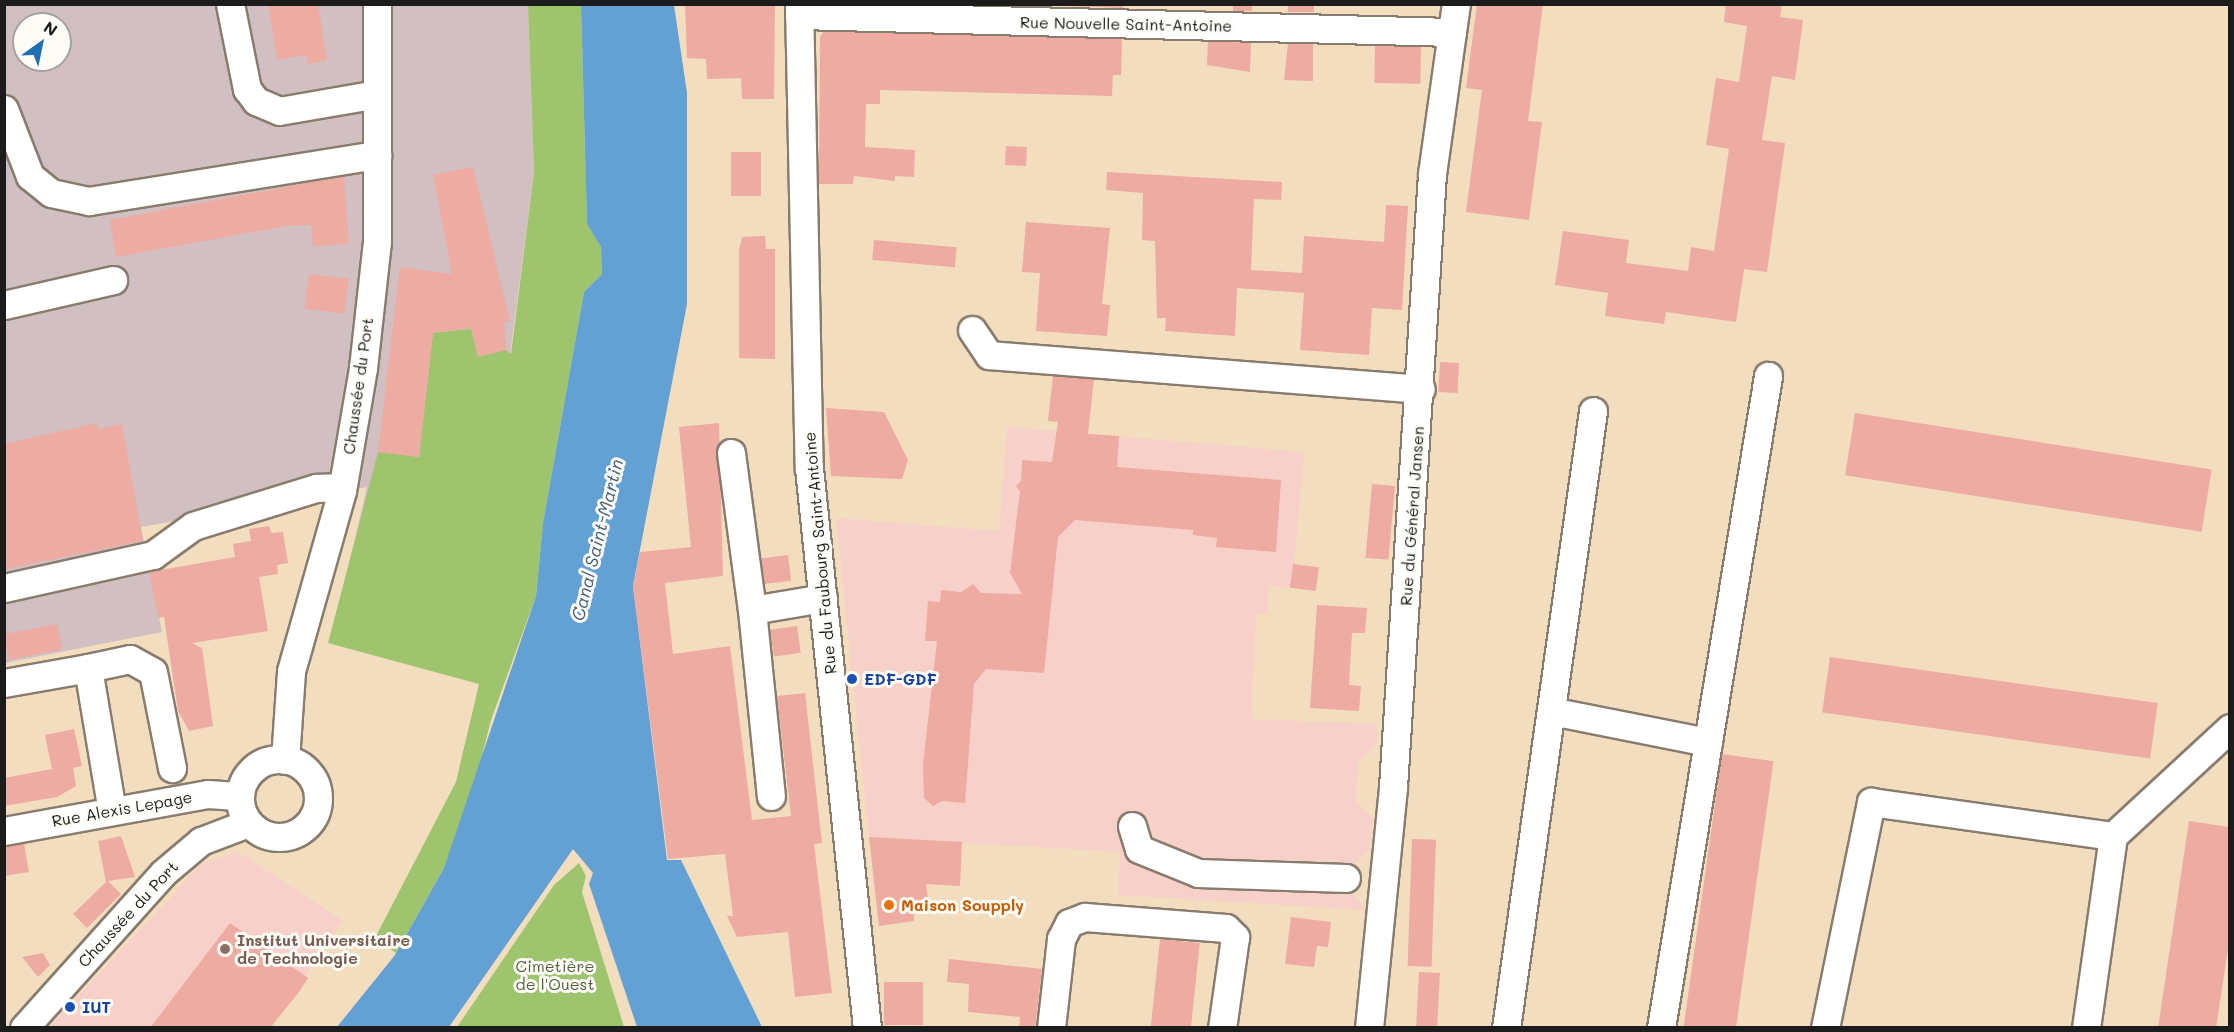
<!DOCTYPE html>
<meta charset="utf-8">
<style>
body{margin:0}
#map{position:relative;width:2234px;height:1032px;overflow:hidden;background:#f3ddbf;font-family:Mali,sans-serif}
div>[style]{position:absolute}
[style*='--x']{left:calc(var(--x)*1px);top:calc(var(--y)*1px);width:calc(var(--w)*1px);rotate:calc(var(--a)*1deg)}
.built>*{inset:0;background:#f7d1c9}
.industrial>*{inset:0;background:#d2bfc1}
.green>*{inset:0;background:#9ec46e}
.water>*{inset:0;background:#63a0d4}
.building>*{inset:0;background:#edaba1;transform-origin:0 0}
.roads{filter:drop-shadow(2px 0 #887c6e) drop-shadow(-2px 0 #887c6e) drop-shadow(0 2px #887c6e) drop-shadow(0 -2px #887c6e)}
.minor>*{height:27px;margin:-13.5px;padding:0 13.5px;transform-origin:13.5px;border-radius:13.5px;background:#fff}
.minor>.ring{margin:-13.5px;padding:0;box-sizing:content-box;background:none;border:27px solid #fff;border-radius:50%}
.dots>*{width:16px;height:16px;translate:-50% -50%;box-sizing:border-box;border:3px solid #fdfcf7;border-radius:50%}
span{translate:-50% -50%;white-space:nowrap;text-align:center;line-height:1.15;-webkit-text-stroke:6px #fdfcf7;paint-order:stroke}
.street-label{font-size:16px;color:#1c1c1c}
.transit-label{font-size:16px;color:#164399;font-weight:700}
.left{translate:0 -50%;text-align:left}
.food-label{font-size:16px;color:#c56008;font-weight:700}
.education-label{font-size:16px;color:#785e54;font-weight:700}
.park-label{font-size:16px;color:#505f3d}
.water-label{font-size:18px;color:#405e78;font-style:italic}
.frame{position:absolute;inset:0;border:6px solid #1c1c1c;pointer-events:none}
.north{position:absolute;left:12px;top:12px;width:60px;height:60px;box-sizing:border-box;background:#fdfcf7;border:2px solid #a3a29f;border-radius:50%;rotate:33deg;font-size:16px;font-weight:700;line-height:24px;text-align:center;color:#1c1c1c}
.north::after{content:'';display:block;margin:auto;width:21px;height:27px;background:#1f6fb2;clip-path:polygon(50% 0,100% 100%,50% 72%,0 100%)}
</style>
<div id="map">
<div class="built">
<i style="clip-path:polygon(1007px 427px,1304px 452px,1292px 588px,1269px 586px,1267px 614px,1256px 613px,1251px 719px,1378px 724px,1377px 744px,1358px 762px,1356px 800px,1372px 818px,1370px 849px,1352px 866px,1351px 891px,1366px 910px,1118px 895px,1120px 852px,869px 837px,836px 518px,999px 531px)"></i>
<i style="clip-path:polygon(237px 851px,343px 921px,270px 1027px,48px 1028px,202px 864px)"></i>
</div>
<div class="industrial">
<i style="clip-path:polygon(evenodd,5px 5px,528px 5px,534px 173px,510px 355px,332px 637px,367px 487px,141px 527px,162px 632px,5px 663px,5px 5px,24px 24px,60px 24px,60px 60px,24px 60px,24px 24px)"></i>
</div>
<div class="green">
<i style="clip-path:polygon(528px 5px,581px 5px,587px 224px,601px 247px,602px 274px,584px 292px,543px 523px,536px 596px,491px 720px,471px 800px,444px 868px,396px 953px,375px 938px,456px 782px,479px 684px,328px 643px,378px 452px,419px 457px,433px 333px,471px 329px,478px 356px,506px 350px,511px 354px,534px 173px)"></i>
<i style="clip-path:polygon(579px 863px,586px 876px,582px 892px,624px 1027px,457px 1027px,554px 885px)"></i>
</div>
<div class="water">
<i style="clip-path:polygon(581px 5px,674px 5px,687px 93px,687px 304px,633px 586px,667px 860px,681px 860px,762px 1027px,637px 1027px,589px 884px,593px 873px,573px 849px,449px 1027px,337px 1027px,395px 955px,444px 868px,536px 596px,543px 523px,584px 292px,602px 274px,601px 247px,587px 224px)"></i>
</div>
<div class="building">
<i style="clip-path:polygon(268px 4px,318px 4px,327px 60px,308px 64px,306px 55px,277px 60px)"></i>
<i style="clip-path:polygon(685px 4px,775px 4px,774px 99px,742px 99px,741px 78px,707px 79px,706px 59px,687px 58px)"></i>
<i style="clip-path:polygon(1001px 4px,1123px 4px,1123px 8px)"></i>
<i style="left:1233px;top:4px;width:19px;height:7px"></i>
<i style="left:1288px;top:4px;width:26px;height:8px"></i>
<i style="clip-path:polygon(1477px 4px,1543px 4px,1528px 121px,1542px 122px,1529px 220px,1466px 212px,1482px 90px,1466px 88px)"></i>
<i style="clip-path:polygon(1726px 4px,1782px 4px,1780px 17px,1803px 20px,1795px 80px,1772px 76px,1762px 140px,1785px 143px,1767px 272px,1744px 269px,1736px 322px,1666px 312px,1664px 324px,1605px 316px,1608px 293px,1555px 285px,1563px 231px,1629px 240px,1626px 263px,1688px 271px,1691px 247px,1714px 251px,1729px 149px,1706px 145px,1716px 78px,1739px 82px,1747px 26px,1724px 22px)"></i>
<i style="clip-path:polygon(824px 31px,1122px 39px,1121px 75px,1113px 75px,1112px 96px,880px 90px,880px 104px,866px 104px,865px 147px,915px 150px,914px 177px,895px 176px,895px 181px,854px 176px,853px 184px,819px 184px,820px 37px)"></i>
<i style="clip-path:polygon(1208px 41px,1251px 43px,1250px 72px,1207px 65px)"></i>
<i style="clip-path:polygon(1288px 44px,1313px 44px,1313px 81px,1284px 80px)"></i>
<i style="left:1375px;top:46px;width:46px;height:37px;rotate:1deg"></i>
<i style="left:1006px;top:146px;width:21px;height:19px;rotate:3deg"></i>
<i style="left:731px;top:152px;width:30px;height:44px"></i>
<i style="clip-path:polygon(473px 167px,510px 321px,504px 322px,506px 350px,478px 357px,471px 328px,433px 333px,419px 457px,378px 452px,400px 267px,452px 274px,433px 175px)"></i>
<i style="clip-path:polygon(1107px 172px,1282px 182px,1281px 200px,1254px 199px,1251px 270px,1302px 273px,1304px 236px,1384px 242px,1386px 205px,1408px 206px,1402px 310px,1372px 308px,1369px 355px,1300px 350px,1304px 293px,1237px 288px,1235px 336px,1165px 331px,1166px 318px,1157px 318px,1155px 241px,1142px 240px,1143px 193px,1106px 190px)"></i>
<i style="clip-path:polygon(344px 176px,349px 244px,313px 246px,311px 225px,287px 226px,116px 257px,110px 220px)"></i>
<i style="clip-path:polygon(1026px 222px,1110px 228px,1102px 304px,1110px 305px,1107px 336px,1036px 331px,1040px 273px,1022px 272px)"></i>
<i style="clip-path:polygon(765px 236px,766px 249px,775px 249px,775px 359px,739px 358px,739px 250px,742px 237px)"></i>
<i style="left:874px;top:240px;width:83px;height:20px;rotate:5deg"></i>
<i style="left:309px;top:274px;width:40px;height:35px;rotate:7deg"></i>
<i style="left:1440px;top:362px;width:19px;height:30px;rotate:3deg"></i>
<i style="clip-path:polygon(1053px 376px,1094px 379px,1088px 434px,1119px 436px,1117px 467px,1281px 480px,1276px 552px,1216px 547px,1217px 538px,1193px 535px,1193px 530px,1075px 520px,1058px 537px,1044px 673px,986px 669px,974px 684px,965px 803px,942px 801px,933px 806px,924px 798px,923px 764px,937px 641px,925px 641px,928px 601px,940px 602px,941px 590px,961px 592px,973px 584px,981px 593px,1022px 594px,1010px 573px,1020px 491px,1016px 486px,1021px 481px,1022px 460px,1052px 462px,1058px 422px,1048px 421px)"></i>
<i style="clip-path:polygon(826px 408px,884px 412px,908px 460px,902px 479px,831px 476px)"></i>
<i style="left:1855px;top:413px;width:361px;height:63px;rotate:9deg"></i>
<i style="clip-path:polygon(97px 423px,98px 429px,122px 424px,143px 541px,4px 569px,4px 444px)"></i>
<i style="clip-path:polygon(719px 423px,723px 576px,665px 583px,673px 654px,730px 646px,752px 820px,791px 816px,777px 696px,805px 693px,822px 843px,814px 844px,832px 993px,795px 997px,788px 932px,737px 937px,727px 916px,733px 916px,725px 854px,668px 859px,633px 587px,640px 552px,691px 547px,679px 427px)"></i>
<i style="left:1372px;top:484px;width:23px;height:74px;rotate:5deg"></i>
<i style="clip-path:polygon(269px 526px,271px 533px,283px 532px,288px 563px,277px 565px,278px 574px,259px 577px,268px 631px,192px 643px,202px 648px,213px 726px,189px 731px,178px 711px,164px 617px,158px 618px,149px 572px,235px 557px,233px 544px,251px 541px,249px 529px)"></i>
<i style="left:788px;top:555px;width:26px;height:27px;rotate:83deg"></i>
<i style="left:1293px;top:564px;width:26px;height:24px;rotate:7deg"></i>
<i style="clip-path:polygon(1317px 605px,1367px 608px,1365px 633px,1352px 633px,1349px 685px,1361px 686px,1359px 711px,1310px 708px)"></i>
<i style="left:57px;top:624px;width:26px;height:54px;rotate:79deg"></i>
<i style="left:797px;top:626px;width:27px;height:27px;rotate:82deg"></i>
<i style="left:1830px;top:657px;width:331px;height:56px;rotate:8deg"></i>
<i style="clip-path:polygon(74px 729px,82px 766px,73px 768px,76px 786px,57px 797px,4px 806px,4px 778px,52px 769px,45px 735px)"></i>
<i style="left:1722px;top:754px;width:52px;height:277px;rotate:8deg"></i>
<i style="clip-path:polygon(2189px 821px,2229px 827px,2229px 942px,2216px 1028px,2158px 1028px)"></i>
<i style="clip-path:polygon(121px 836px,135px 877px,108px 881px,121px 894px,87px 928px,73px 914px,106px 882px,98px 841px)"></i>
<i style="clip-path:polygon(869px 837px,962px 842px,960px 886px,926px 884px,928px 901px,913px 903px,914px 921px,879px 926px)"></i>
<i style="left:1412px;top:839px;width:24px;height:127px;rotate:2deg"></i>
<i style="clip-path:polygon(24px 843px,29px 872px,4px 876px,4px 847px)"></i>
<i style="clip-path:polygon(1291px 917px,1331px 922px,1328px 947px,1317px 946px,1314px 967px,1285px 964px)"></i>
<i style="clip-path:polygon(230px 923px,308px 978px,299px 992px,270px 1028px,150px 1028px)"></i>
<i style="left:1160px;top:939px;width:40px;height:90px;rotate:6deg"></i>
<i style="clip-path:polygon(43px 953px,50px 965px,38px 977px,22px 957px)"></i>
<i style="clip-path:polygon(949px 959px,1042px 969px,1035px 1028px,1019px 1028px,1020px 1017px,968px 1012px,969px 984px,947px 982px)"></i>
<i style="left:1419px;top:972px;width:21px;height:56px;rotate:3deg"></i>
<i style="left:884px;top:982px;width:39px;height:43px"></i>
</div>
<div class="roads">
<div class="minor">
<i style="--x:230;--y:4;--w:87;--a:78.7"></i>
<i style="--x:247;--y:89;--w:15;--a:53"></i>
<i style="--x:256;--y:101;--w:25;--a:23"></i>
<i style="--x:279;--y:111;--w:99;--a:-9.8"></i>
<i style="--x:799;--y:4;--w:464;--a:88.8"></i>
<i style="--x:809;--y:468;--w:563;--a:84.09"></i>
<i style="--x:799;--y:15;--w:653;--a:1.49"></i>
<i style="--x:4;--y:109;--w:72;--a:68.8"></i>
<i style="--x:30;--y:176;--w:27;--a:39"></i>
<i style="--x:51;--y:193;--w:39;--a:12"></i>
<i style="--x:89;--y:201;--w:292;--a:-9.1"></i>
<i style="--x:4;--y:305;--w:112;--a:-12.9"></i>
<i style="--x:972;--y:330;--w:30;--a:56"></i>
<i style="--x:989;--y:355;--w:433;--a:4.5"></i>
<i style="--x:731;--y:453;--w:158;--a:82.4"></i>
<i style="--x:752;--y:610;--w:72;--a:-9.6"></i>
<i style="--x:4;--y:588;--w:153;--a:-12.5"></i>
<i style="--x:153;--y:555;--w:49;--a:-35.9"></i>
<i style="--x:193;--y:526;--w:129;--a:-17.2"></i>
<i style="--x:316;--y:488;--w:26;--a:-2"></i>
<i style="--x:752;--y:610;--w:187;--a:84.2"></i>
<i style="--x:88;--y:668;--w:43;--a:-12.1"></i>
<i style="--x:130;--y:659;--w:26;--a:29"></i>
<i style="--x:153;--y:672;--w:98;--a:78.8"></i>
<i style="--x:4;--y:683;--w:85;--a:-10.1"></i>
<i style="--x:88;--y:668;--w:145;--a:80.5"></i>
<i style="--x:1551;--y:711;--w:160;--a:11.2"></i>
<i class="ring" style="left:240px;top:759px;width:51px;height:51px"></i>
<i style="--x:285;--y:760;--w:89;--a:-86.1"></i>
<i style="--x:291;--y:671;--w:187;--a:-74.2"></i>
<i style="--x:342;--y:491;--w:125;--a:-80.3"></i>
<i style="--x:363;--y:368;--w:127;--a:-83.7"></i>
<i style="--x:377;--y:242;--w:238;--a:-90"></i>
<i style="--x:1132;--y:826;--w:24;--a:73"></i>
<i style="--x:1139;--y:849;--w:64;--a:22.1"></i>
<i style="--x:1198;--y:873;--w:148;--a:1.9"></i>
<i style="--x:4;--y:831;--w:207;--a:-10.3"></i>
<i style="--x:208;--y:794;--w:32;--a:4"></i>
<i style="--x:2113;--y:836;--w:159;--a:-42.7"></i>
<i style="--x:24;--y:1028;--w:208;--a:-48.1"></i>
<i style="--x:163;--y:873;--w:50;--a:-40.1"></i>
<i style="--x:201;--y:841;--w:50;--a:-21"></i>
<i style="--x:1051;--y:1028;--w:90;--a:-83.6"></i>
<i style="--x:1061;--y:939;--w:18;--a:-63"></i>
<i style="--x:1069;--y:923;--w:17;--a:-21"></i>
<i style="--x:1085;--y:917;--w:141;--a:4.5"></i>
<i style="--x:1226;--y:928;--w:13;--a:45"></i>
<i style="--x:1235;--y:937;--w:92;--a:98.1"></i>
<i style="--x:1369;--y:1028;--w:242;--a:-84.3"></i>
<i style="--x:1393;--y:787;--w:614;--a:-86.36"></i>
<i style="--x:1432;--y:174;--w:172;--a:-82"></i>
<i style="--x:1506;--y:1028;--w:623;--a:-81.97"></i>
<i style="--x:1661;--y:1028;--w:661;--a:-80.68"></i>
<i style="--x:1825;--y:1028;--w:231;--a:-78.5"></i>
<i style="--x:1871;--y:802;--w:244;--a:8"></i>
<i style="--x:2113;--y:836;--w:194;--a:98"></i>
</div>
</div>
<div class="dots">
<i style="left:852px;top:679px;background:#1a4fb4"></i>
<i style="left:889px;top:905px;background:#e8710a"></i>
<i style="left:225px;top:949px;background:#8d6e63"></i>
<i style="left:70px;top:1007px;background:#1a4fb4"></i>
</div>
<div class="street-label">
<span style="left:1126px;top:24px;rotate:1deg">Rue Nouvelle Saint-Antoine</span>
<span style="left:358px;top:386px;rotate:-82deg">Chaussée du Port</span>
<span style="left:1412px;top:516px;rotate:-86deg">Rue du Général Jansen</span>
<span style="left:820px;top:553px;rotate:-95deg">Rue du Faubourg Saint-Antoine</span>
<span style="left:122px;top:809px;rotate:-10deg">Rue Alexis Lepage</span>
<span style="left:128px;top:914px;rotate:-47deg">Chaussée du Port</span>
</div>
<div class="transit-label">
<span class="left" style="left:864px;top:679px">EDF-GDF</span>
<span class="left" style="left:82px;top:1007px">IUT</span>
</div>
<div class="food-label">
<span class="left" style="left:901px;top:905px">Maison Soupply</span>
</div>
<div class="education-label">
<span class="left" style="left:237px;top:949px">Institut Universitaire<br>de Technologie</span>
</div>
<div class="park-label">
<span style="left:555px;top:975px">Cimetière<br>de l'Ouest</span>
</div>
<div class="water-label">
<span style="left:597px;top:540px;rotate:-76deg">Canal Saint-Martin</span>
</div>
<div class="frame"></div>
<div class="north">N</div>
</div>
